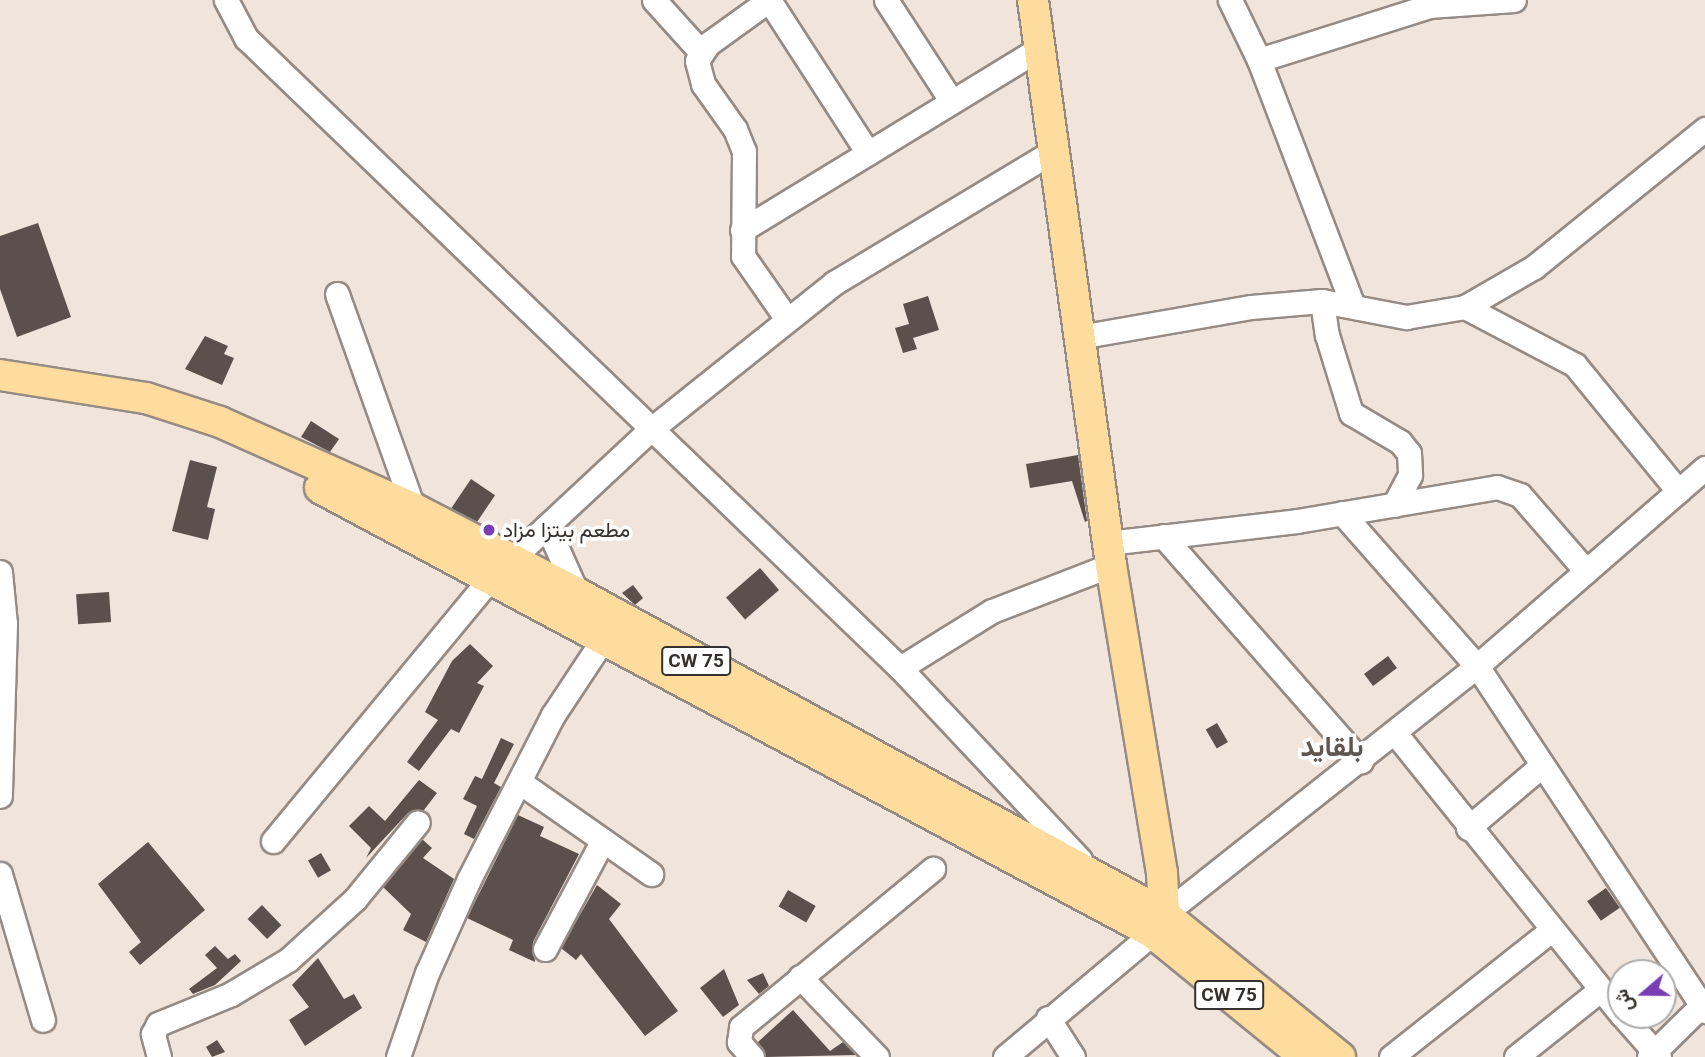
<!DOCTYPE html>
<meta charset="utf-8">
<style>
body{margin:0}
#map{position:relative;width:1705px;height:1057px;overflow:hidden;background:#f0e4db;font-family:Roboto,Vazirmatn,sans-serif}
div>[style]{position:absolute}
[style*='--x']{left:calc(var(--x)*1px);top:calc(var(--y)*1px);width:calc(var(--w)*1px);rotate:calc(var(--a)*1deg)}
.building>*{inset:0;background:#5c504d;transform-origin:0 0}
.roads{filter:drop-shadow(2px 0 #968b84) drop-shadow(-2px 0 #968b84) drop-shadow(0 2px #968b84) drop-shadow(0 -2px #968b84)}
.minor>*{height:23px;margin:-11.5px;padding:0 11.5px;transform-origin:11.5px;border-radius:11.5px;background:#fff}
.major>*{height:30px;margin:-15px;padding:0 15px;transform-origin:15px;border-radius:15px;background:#fedc9d}
.dots>*{width:19px;height:19px;translate:-50% -50%;box-sizing:border-box;border:4px solid #fff;border-radius:50%}
span{translate:-50% -50%;white-space:nowrap;text-align:center;line-height:1.15;-webkit-text-stroke:7px #fff;paint-order:stroke}
.shield-label span{padding:2px 5px;background:#fff;border:2px solid;border-radius:5px;-webkit-text-stroke-width:0}
.shield-label{font-size:19px;color:#35302d;font-weight:700}
.poi-label{font-size:21px;color:#35302d}
.left{translate:0 -50%;text-align:left}
.district-label{font-size:28px;color:#60564f;font-weight:700}
.north{position:absolute;left:1607px;top:959px;width:70px;height:70px;box-sizing:border-box;background:#fff;border:2px solid #aeacab;border-radius:50%;rotate:250deg;font-size:19px;font-weight:700;line-height:28px;text-align:center;color:#35302d}
.north::after{content:'';display:block;margin:auto;width:24px;height:32px;background:#7a3db3;clip-path:polygon(50% 0,100% 100%,50% 72%,0 100%)}
</style>
<div id="map">
<div class="building">
<i style="clip-path:polygon(38px 223px,71px 317px,17px 337px,0 289px,0 236px)"></i>
<i style="clip-path:polygon(928px 296px,939px 330px,913px 338px,917px 349px,903px 353px,895px 328px,909px 324px,903px 304px)"></i>
<i style="clip-path:polygon(205px 336px,228px 346px,224px 354px,234px 358px,222px 385px,185px 369px)"></i>
<i style="clip-path:polygon(311px 421px,339px 439px,330px 452px,301px 437px)"></i>
<i style="clip-path:polygon(1078px 455px,1087px 521px,1085px 522px,1072px 481px,1030px 488px,1026px 464px)"></i>
<i style="clip-path:polygon(190px 460px,217px 467px,207px 507px,215px 509px,208px 540px,172px 531px)"></i>
<i style="left:471px;top:479px;width:29px;height:35px;rotate:34deg"></i>
<i style="left:760px;top:568px;width:29px;height:45px;rotate:49deg"></i>
<i style="clip-path:polygon(633px 585px,643px 598px,635px 605px,622px 593px)"></i>
<i style="left:109px;top:592px;width:30px;height:33px;rotate:86deg"></i>
<i style="clip-path:polygon(470px 644px,493px 666px,477px 683px,484px 686px,459px 733px,451px 729px,419px 771px,407px 762px,438px 720px,425px 712px,452px 661px)"></i>
<i style="left:1388px;top:656px;width:15px;height:30px;rotate:53deg"></i>
<i style="left:1217px;top:723px;width:22px;height:13px;rotate:60deg"></i>
<i style="clip-path:polygon(501px 738px,514px 744px,494px 783px,501px 787px,474px 839px,464px 834px,477px 806px,463px 799px,475px 776px,482px 779px)"></i>
<i style="clip-path:polygon(419px 780px,437px 793px,424px 810px,408px 813px,366px 858px,371px 848px,349px 826px,369px 806px,385px 821px)"></i>
<i style="clip-path:polygon(518px 815px,544px 827px,540px 836px,579px 854px,533px 942px,535px 962px,509px 950px,513px 940px,467px 918px)"></i>
<i style="clip-path:polygon(422px 839px,432px 848px,423px 858px,454px 879px,426px 942px,403px 930px,411px 914px,383px 887px)"></i>
<i style="clip-path:polygon(148px 842px,205px 910px,140px 965px,129px 952px,141px 942px,98px 884px)"></i>
<i style="left:321px;top:853px;width:20px;height:15px;rotate:60deg"></i>
<i style="clip-path:polygon(597px 885px,621px 904px,609px 919px,678px 1011px,645px 1036px,581px 954px,576px 960px,561px 948px)"></i>
<i style="left:1606px;top:888px;width:24px;height:23px;rotate:55deg"></i>
<i style="left:788px;top:890px;width:32px;height:19px;rotate:30deg"></i>
<i style="left:262px;top:905px;width:28px;height:20px;rotate:46deg"></i>
<i style="clip-path:polygon(215px 946px,228px 959px,235px 954px,241px 961px,215px 985px,193px 994px,189px 989px,217px 968px,205px 955px)"></i>
<i style="clip-path:polygon(318px 958px,344px 999px,354px 994px,362px 1008px,305px 1046px,289px 1020px,309px 1007px,292px 985px)"></i>
<i style="clip-path:polygon(724px 969px,739px 1005px,723px 1017px,700px 988px)"></i>
<i style="clip-path:polygon(763px 973px,769px 986px,759px 994px,747px 980px)"></i>
<i style="clip-path:polygon(793px 1010px,830px 1051px,843px 1042px,856px 1055px,766px 1057px,758px 1042px)"></i>
<i style="clip-path:polygon(217px 1040px,225px 1052px,212px 1057px,206px 1047px)"></i>
</div>
<div class="roads">
<div class="minor">
<i style="--x:226;--y:0;--w:43;--a:62.2"></i>
<i style="--x:246;--y:38;--w:908;--a:43.93"></i>
<i style="--x:900;--y:668;--w:263;--a:46.8"></i>
<i style="--x:654;--y:0;--w:70;--a:47.9"></i>
<i style="--x:769;--y:0;--w:75;--a:144.2"></i>
<i style="--x:708;--y:44;--w:20;--a:123"></i>
<i style="--x:697;--y:61;--w:24;--a:75"></i>
<i style="--x:703;--y:84;--w:55;--a:54.6"></i>
<i style="--x:735;--y:129;--w:24;--a:68"></i>
<i style="--x:744;--y:151;--w:105;--a:90.5"></i>
<i style="--x:743;--y:256;--w:77;--a:55.1"></i>
<i style="--x:769;--y:0;--w:182;--a:57.1"></i>
<i style="--x:886;--y:0;--w:121;--a:57.1"></i>
<i style="--x:1230;--y:0;--w:67;--a:64.2"></i>
<i style="--x:1259;--y:60;--w:263;--a:69.1"></i>
<i style="--x:1259;--y:60;--w:178;--a:-17.6"></i>
<i style="--x:1429;--y:6;--w:85;--a:-4"></i>
<i style="--x:742;--y:230;--w:348;--a:-31.4"></i>
<i style="--x:337;--y:294;--w:227;--a:70.4"></i>
<i style="--x:1322;--y:301;--w:34;--a:82"></i>
<i style="--x:1327;--y:335;--w:82;--a:72.9"></i>
<i style="--x:1351;--y:413;--w:57;--a:30.6"></i>
<i style="--x:1400;--y:442;--w:14;--a:51"></i>
<i style="--x:1409;--y:453;--w:22;--a:87"></i>
<i style="--x:1410;--y:475;--w:34;--a:118"></i>
<i style="--x:1465;--y:307;--w:124;--a:27.8"></i>
<i style="--x:1575;--y:365;--w:163;--a:50.7"></i>
<i style="--x:1079;--y:337;--w:175;--a:-9.9"></i>
<i style="--x:1251;--y:307;--w:71;--a:-4.8"></i>
<i style="--x:1322;--y:301;--w:86;--a:10.8"></i>
<i style="--x:1406;--y:317;--w:60;--a:-9.6"></i>
<i style="--x:1465;--y:307;--w:80;--a:-30.1"></i>
<i style="--x:1534;--y:267;--w:220;--a:-38.9"></i>
<i style="--x:1342;--y:513;--w:204;--a:48.6"></i>
<i style="--x:1477;--y:666;--w:414;--a:56.5"></i>
<i style="--x:547;--y:526;--w:73;--a:65.9"></i>
<i style="--x:1163;--y:536;--w:300;--a:48.7"></i>
<i style="--x:1108;--y:543;--w:190;--a:-6.6"></i>
<i style="--x:1297;--y:521;--w:203;--a:-9.6"></i>
<i style="--x:1497;--y:487;--w:24;--a:19"></i>
<i style="--x:1520;--y:495;--w:101;--a:49"></i>
<i style="--x:0;--y:572;--w:52;--a:84.5"></i>
<i style="--x:5;--y:624;--w:172;--a:91.7"></i>
<i style="--x:900;--y:668;--w:108;--a:-31.8"></i>
<i style="--x:992;--y:611;--w:128;--a:-21.1"></i>
<i style="--x:1395;--y:733;--w:361;--a:51.2"></i>
<i style="--x:521;--y:783;--w:159;--a:35"></i>
<i style="--x:1468;--y:828;--w:96;--a:-40.3"></i>
<i style="--x:273;--y:841;--w:339;--a:-50.4"></i>
<i style="--x:489;--y:580;--w:220;--a:-43"></i>
<i style="--x:650;--y:430;--w:236;--a:-38.6"></i>
<i style="--x:834;--y:283;--w:257;--a:-31"></i>
<i style="--x:0;--y:874;--w:152;--a:73.6"></i>
<i style="--x:1164;--y:914;--w:399;--a:-38.4"></i>
<i style="--x:1477;--y:666;--w:302;--a:-41"></i>
<i style="--x:545;--y:949;--w:123;--a:-62"></i>
<i style="--x:800;--y:977;--w:111;--a:46.1"></i>
<i style="--x:1622;--y:1015;--w:56;--a:48.6"></i>
<i style="--x:1048;--y:1018;--w:46;--a:57.3"></i>
<i style="--x:159;--y:1057;--w:24;--a:-105"></i>
<i style="--x:153;--y:1034;--w:11;--a:-63"></i>
<i style="--x:158;--y:1024;--w:79;--a:-22.3"></i>
<i style="--x:231;--y:994;--w:66;--a:-30.8"></i>
<i style="--x:288;--y:960;--w:91;--a:-42.3"></i>
<i style="--x:355;--y:899;--w:99;--a:-50.7"></i>
<i style="--x:398;--y:1057;--w:89;--a:-71"></i>
<i style="--x:427;--y:973;--w:103;--a:-65.9"></i>
<i style="--x:469;--y:879;--w:184;--a:-62.9"></i>
<i style="--x:553;--y:715;--w:107;--a:-56.5"></i>
<i style="--x:752;--y:1057;--w:20;--a:-131"></i>
<i style="--x:739;--y:1042;--w:15;--a:-82"></i>
<i style="--x:741;--y:1027;--w:249;--a:-39.5"></i>
<i style="--x:1005;--y:1057;--w:193;--a:-40"></i>
<i style="--x:1391;--y:1057;--w:203;--a:-38.4"></i>
<i style="--x:1516;--y:1057;--w:107;--a:-38.6"></i>
<i style="--x:1649;--y:1057;--w:78;--a:-44.5"></i>
</div>
<div class="major">
<i style="--x:1033;--y:0;--w:570;--a:82.14"></i>
<i style="--x:1111;--y:565;--w:312;--a:80.6"></i>
<i style="--x:1162;--y:873;--w:41;--a:87.2"></i>
<i style="--x:1164;--y:914;--w:15;--a:118"></i>
<i style="--x:0;--y:375;--w:148;--a:9"></i>
<i style="--x:146;--y:398;--w:78;--a:18"></i>
<i style="--x:220;--y:422;--w:211;--a:24"></i>
<i style="--x:413;--y:508;--w:185;--a:27.4"></i>
<i style="--x:577;--y:593;--w:669;--a:28.67"></i>
<i style="--x:1164;--y:914;--w:227;--a:39.1"></i>
<i style="--x:320;--y:488;--w:944;--a:28.11"></i>
<i style="--x:1153;--y:933;--w:196;--a:39.2"></i>
</div>
</div>
<div class="dots">
<i style="left:489px;top:530px;background:#7a3db3"></i>
</div>
<div class="shield-label">
<span style="left:696px;top:661px">CW 75</span>
<span style="left:1229px;top:995px">CW 75</span>
</div>
<div class="poi-label">
<span class="left" style="left:503px;top:530px">مطعم بيتزا مزاد</span>
</div>
<div class="district-label">
<span style="left:1332px;top:747px">بلقايد</span>
</div>
<div class="north">ش</div>
</div>
